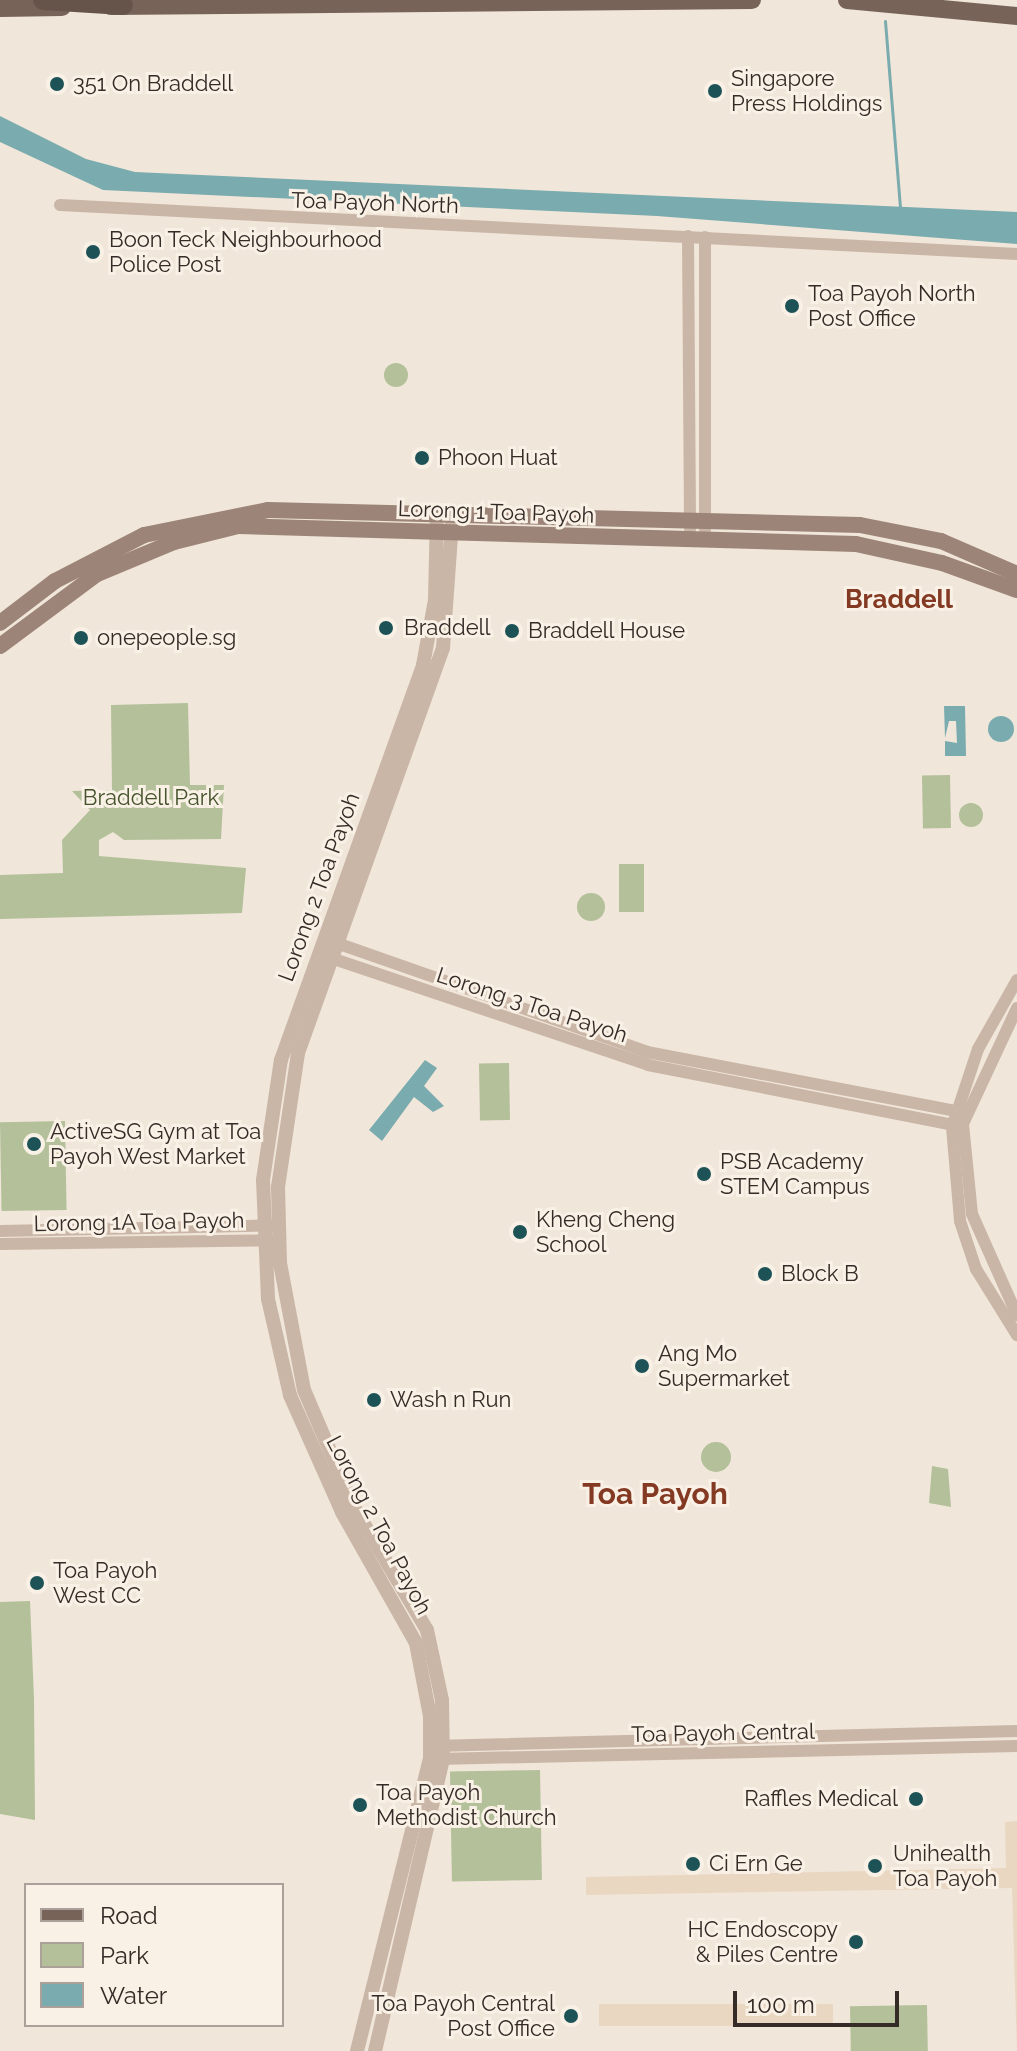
<!DOCTYPE html>
<style>
body{margin:0}
#map{position:relative;width:1017px;height:2051px;overflow:hidden;background:#f1e6da;font-family:Raleway,sans-serif}
div>[style]{position:absolute}
[style*='--x']{left:calc(var(--x)*1px);top:calc(var(--y)*1px);width:calc(var(--w)*1px);rotate:calc(var(--a)*1deg)}
.green>*{inset:0;background:#b3c09a;transform-origin:0 0}
.round{border-radius:50%}
.plaza>*{inset:0;background:#e9d7c1;transform-origin:0 0}
.water>*{inset:0;background:#7aabae}
.stream>*{height:3px;margin:-1.5px;padding:0 1.5px;transform-origin:1.5px;border-radius:1.5px;background:#7aabae}
.minor>*{height:12px;margin:-6px;padding:0 6px;transform-origin:6px;border-radius:6px;background:#c9b6a6}
.tertiary>*{height:14px;margin:-7px;padding:0 7px;transform-origin:7px;border-radius:7px;background:#c9b6a6}
.secondary>*{height:16px;margin:-8px;padding:0 8px;transform-origin:8px;border-radius:8px;background:#9c8578}
.primary>*{height:18px;margin:-9px;padding:0 9px;transform-origin:9px;border-radius:9px;background:#776358}
.trunk>*{height:20px;margin:-10px;padding:0 10px;transform-origin:10px;border-radius:10px;background:#66544b}
.dots>*{width:22px;height:22px;translate:-50% -50%;box-sizing:border-box;border:4px solid #f9f0e6;border-radius:50%}
span{translate:-50% -50%;white-space:nowrap;text-align:center;line-height:1.15;-webkit-text-stroke:6px #f9f0e6;paint-order:stroke}
.poi-label{font-size:22px;color:#352b27}
.left{translate:0 -50%;text-align:left}
.right{translate:-100% -50%;text-align:right}
.street-label{font-size:22px;color:#352b27}
.park-label{font-size:22px;color:#44532b}
.quarter-label{font-size:26px;color:#833922;font-weight:700}
.district-label{font-size:30px;color:#833922;font-weight:700}
.legend{position:absolute;left:24px;top:1883px;width:260px;height:144px;box-sizing:border-box;background:#f9f0e6;border:2px solid #aba19a;margin:0;padding:10px 14px;list-style:none;font-size:24px;color:#352b27}
.legend li{display:flex;align-items:center;gap:16px;height:40px}
.legend b{width:40px;border:2px solid #aba19a}
.scale{position:absolute;left:733px;top:1991px;width:166px;height:36px;box-sizing:border-box;border:4px solid #352b27;border-top:0;padding-left:10px;font-size:24px;line-height:28px;white-space:nowrap;color:#352b27;-webkit-text-stroke:6px #f9f0e6;paint-order:stroke}
</style>
<div id="map">
<div class="green">
<i class="round" style="left:384px;top:363px;width:24px;height:24px"></i>
<i style="clip-path:polygon(188px 703px,190px 785px,224px 785px,221px 839px,124px 840px,113px 832px,99px 840px,99px 856px,246px 868px,242px 913px,0 919px,0 875px,63px 873px,62px 840px,90px 810px,72px 791px,112px 790px,111px 705px)"></i>
<i style="left:950px;top:775px;width:53px;height:28px;rotate:89deg"></i>
<i class="round" style="left:959px;top:803px;width:24px;height:24px"></i>
<i style="left:619px;top:864px;width:25px;height:48px"></i>
<i class="round" style="left:577px;top:893px;width:28px;height:28px"></i>
<i style="left:509px;top:1063px;width:57px;height:30px;rotate:89deg"></i>
<i style="left:65px;top:1121px;width:89px;height:65px;rotate:89deg"></i>
<i class="round" style="left:701px;top:1442px;width:30px;height:30px"></i>
<i style="clip-path:polygon(932px 1466px,948px 1469px,951px 1507px,929px 1503px)"></i>
<i style="clip-path:polygon(30px 1601px,34px 1699px,35px 1820px,0 1814px,0 1602px)"></i>
<i style="left:540px;top:1770px;width:110px;height:90px;rotate:89deg"></i>
<i style="left:927px;top:2005px;width:46px;height:77px;rotate:89deg"></i>
</div>
<div class="plaza">
<i style="clip-path:polygon(1017px 1821px,1017px 2051px,1012px 1888px,586px 1895px,586px 1877px,1006px 1868px,1005px 1822px)"></i>
<i style="left:833px;top:2004px;width:22px;height:234px;rotate:90deg"></i>
</div>
<div class="water">
<i style="clip-path:polygon(0 116px,86px 159px,135px 172px,1017px 212px,1017px 244px,657px 216px,103px 190px,0 142px)"></i>
<i style="clip-path:polygon(944px 706px,965px 706px,966px 756px,945px 756px,945px 741px,957px 743px,956px 721px,949px 721px,945px 738px)"></i>
<i class="round" style="left:988px;top:716px;width:26px;height:26px"></i>
<i style="clip-path:polygon(425px 1060px,437px 1068px,424px 1086px,444px 1106px,433px 1112px,414px 1097px,382px 1141px,369px 1130px)"></i>
</div>
<div class="stream">
<i style="--x:885;--y:21;--w:188;--a:85.4"></i>
</div>
<div class="minor">
<i style="--x:60;--y:205;--w:958;--a:2.93"></i>
<i style="--x:688;--y:236;--w:293;--a:89.6"></i>
<i style="--x:705;--y:237;--w:293;--a:90"></i>
<i style="--x:328;--y:940;--w:338;--a:19.3"></i>
<i style="--x:647;--y:1052;--w:322;--a:10.8"></i>
<i style="--x:325;--y:956;--w:341;--a:18.6"></i>
<i style="--x:648;--y:1065;--w:321;--a:11.1"></i>
<i style="--x:1017;--y:980;--w:79;--a:119.5"></i>
<i style="--x:978;--y:1049;--w:82;--a:108.4"></i>
<i style="--x:952;--y:1127;--w:94;--a:85.1"></i>
<i style="--x:960;--y:1221;--w:51;--a:71.6"></i>
<i style="--x:976;--y:1269;--w:78;--a:58.2"></i>
<i style="--x:1017;--y:1008;--w:128;--a:115"></i>
<i style="--x:963;--y:1124;--w:90;--a:84.3"></i>
<i style="--x:972;--y:1214;--w:111;--a:66"></i>
<i style="--x:0;--y:1231;--w:277;--a:-1.2"></i>
<i style="--x:0;--y:1244;--w:275;--a:-0.8"></i>
<i style="--x:434;--y:1746;--w:583;--a:-1.47"></i>
<i style="--x:437;--y:1759;--w:580;--a:-1.28"></i>
</div>
<div class="tertiary">
<i style="--x:357;--y:2051;--w:301;--a:-76"></i>
<i style="--x:430;--y:1759;--w:43;--a:-90"></i>
<i style="--x:430;--y:1716;--w:74;--a:-100.9"></i>
<i style="--x:416;--y:1643;--w:150;--a:-119.5"></i>
<i style="--x:342;--y:1512;--w:128;--a:-114"></i>
<i style="--x:290;--y:1395;--w:98;--a:-102.9"></i>
<i style="--x:268;--y:1299;--w:119;--a:-92.4"></i>
<i style="--x:263;--y:1180;--w:121;--a:-81.5"></i>
<i style="--x:281;--y:1060;--w:420;--a:-70.2"></i>
<i style="--x:423;--y:665;--w:66;--a:-79.5"></i>
<i style="--x:435;--y:600;--w:85;--a:-88.7"></i>
<i style="--x:375;--y:2051;--w:300;--a:-76.9"></i>
<i style="--x:443;--y:1759;--w:59;--a:-91"></i>
<i style="--x:442;--y:1700;--w:72;--a:-102.1"></i>
<i style="--x:427;--y:1630;--w:143;--a:-120.7"></i>
<i style="--x:354;--y:1507;--w:127;--a:-113.1"></i>
<i style="--x:304;--y:1390;--w:129;--a:-100.7"></i>
<i style="--x:280;--y:1263;--w:76;--a:-91.5"></i>
<i style="--x:278;--y:1187;--w:135;--a:-81.5"></i>
<i style="--x:298;--y:1053;--w:430;--a:-70.3"></i>
<i style="--x:443;--y:648;--w:126;--a:-85.9"></i>
</div>
<div class="secondary">
<i style="--x:0;--y:623;--w:69;--a:-37.4"></i>
<i style="--x:55;--y:581;--w:100;--a:-27.3"></i>
<i style="--x:144;--y:535;--w:126;--a:-11.4"></i>
<i style="--x:268;--y:510;--w:592;--a:1.45"></i>
<i style="--x:860;--y:525;--w:83;--a:11.2"></i>
<i style="--x:941;--y:541;--w:83;--a:23.5"></i>
<i style="--x:0;--y:646;--w:121;--a:-36.6"></i>
<i style="--x:97;--y:574;--w:83;--a:-22.6"></i>
<i style="--x:174;--y:542;--w:66;--a:-14"></i>
<i style="--x:238;--y:526;--w:618;--a:1.67"></i>
<i style="--x:856;--y:544;--w:88;--a:12.5"></i>
<i style="--x:942;--y:563;--w:80;--a:19.8"></i>
</div>
<div class="primary">
<i style="--x:847;--y:0;--w:171;--a:5.4"></i>
<i style="--x:111;--y:6;--w:641;--a:-0.54"></i>
<i style="--x:0;--y:8;--w:62;--a:-0.9"></i>
</div>
<div class="trunk">
<i style="--x:43;--y:0;--w:80;--a:3.6"></i>
</div>
<div class="dots">
<i style="left:57px;top:84px;background:#1d5256"></i>
<i style="left:715px;top:91px;background:#1d5256"></i>
<i style="left:93px;top:252px;background:#1d5256"></i>
<i style="left:792px;top:306px;background:#1d5256"></i>
<i style="left:422px;top:458px;background:#1d5256"></i>
<i style="left:386px;top:628px;background:#1d5256"></i>
<i style="left:512px;top:631px;background:#1d5256"></i>
<i style="left:81px;top:638px;background:#1d5256"></i>
<i style="left:34px;top:1144px;background:#1d5256"></i>
<i style="left:704px;top:1174px;background:#1d5256"></i>
<i style="left:520px;top:1232px;background:#1d5256"></i>
<i style="left:765px;top:1274px;background:#1d5256"></i>
<i style="left:642px;top:1366px;background:#1d5256"></i>
<i style="left:374px;top:1400px;background:#1d5256"></i>
<i style="left:37px;top:1583px;background:#1d5256"></i>
<i style="left:916px;top:1799px;background:#1d5256"></i>
<i style="left:360px;top:1805px;background:#1d5256"></i>
<i style="left:693px;top:1864px;background:#1d5256"></i>
<i style="left:875px;top:1866px;background:#1d5256"></i>
<i style="left:856px;top:1942px;background:#1d5256"></i>
<i style="left:571px;top:2016px;background:#1d5256"></i>
</div>
<div class="poi-label">
<span class="left" style="left:731px;top:91px">Singapore<br>Press Holdings</span>
<span class="left" style="left:73px;top:84px">351 On Braddell</span>
<span class="left" style="left:109px;top:252px">Boon Teck Neighbourhood<br>Police Post</span>
<span class="left" style="left:808px;top:306px">Toa Payoh North<br>Post Office</span>
<span class="left" style="left:438px;top:458px">Phoon Huat</span>
<span class="left" style="left:404px;top:628px">Braddell</span>
<span class="left" style="left:528px;top:631px">Braddell House</span>
<span class="left" style="left:97px;top:638px">onepeople.sg</span>
<span class="left" style="left:50px;top:1144px">ActiveSG Gym at Toa<br>Payoh West Market</span>
<span class="left" style="left:720px;top:1174px">PSB Academy<br>STEM Campus</span>
<span class="left" style="left:536px;top:1232px">Kheng Cheng<br>School</span>
<span class="left" style="left:781px;top:1274px">Block B</span>
<span class="left" style="left:658px;top:1366px">Ang Mo<br>Supermarket</span>
<span class="left" style="left:390px;top:1400px">Wash n Run</span>
<span class="left" style="left:53px;top:1583px">Toa Payoh<br>West CC</span>
<span class="left" style="left:376px;top:1805px">Toa Payoh<br>Methodist Church</span>
<span class="right" style="left:898px;top:1799px">Raffles Medical</span>
<span class="left" style="left:893px;top:1866px">Unihealth<br>Toa Payoh</span>
<span class="left" style="left:709px;top:1864px">Ci Ern Ge</span>
<span class="right" style="left:838px;top:1942px">HC Endoscopy<br>&amp; Piles Centre</span>
<span class="right" style="left:555px;top:2016px">Toa Payoh Central<br>Post Office</span>
</div>
<div class="street-label">
<span style="left:375px;top:203px;rotate:2deg">Toa Payoh North</span>
<span style="left:496px;top:512px;rotate:2deg">Lorong 1 Toa Payoh</span>
<span style="left:319px;top:887px;rotate:-70deg">Lorong 2 Toa Payoh</span>
<span style="left:532px;top:1005px;rotate:18deg">Lorong 3 Toa Payoh</span>
<span style="left:139px;top:1222px;rotate:-1deg">Lorong 1A Toa Payoh</span>
<span style="left:379px;top:1525px;rotate:62deg">Lorong 2 Toa Payoh</span>
<span style="left:723px;top:1733px;rotate:-1deg">Toa Payoh Central</span>
</div>
<div class="park-label">
<span style="left:151px;top:798px">Braddell Park</span>
</div>
<div class="quarter-label">
<span style="left:899px;top:600px">Braddell</span>
</div>
<div class="district-label">
<span style="left:655px;top:1494px">Toa Payoh</span>
</div>
<ul class="legend">
<li><b style="height:10px;background:#776358"></b>Road</li>
<li><b style="height:22px;background:#b3c09a"></b>Park</li>
<li><b style="height:22px;background:#7aabae"></b>Water</li>
</ul>
<div class="scale">100 m</div>
</div>
